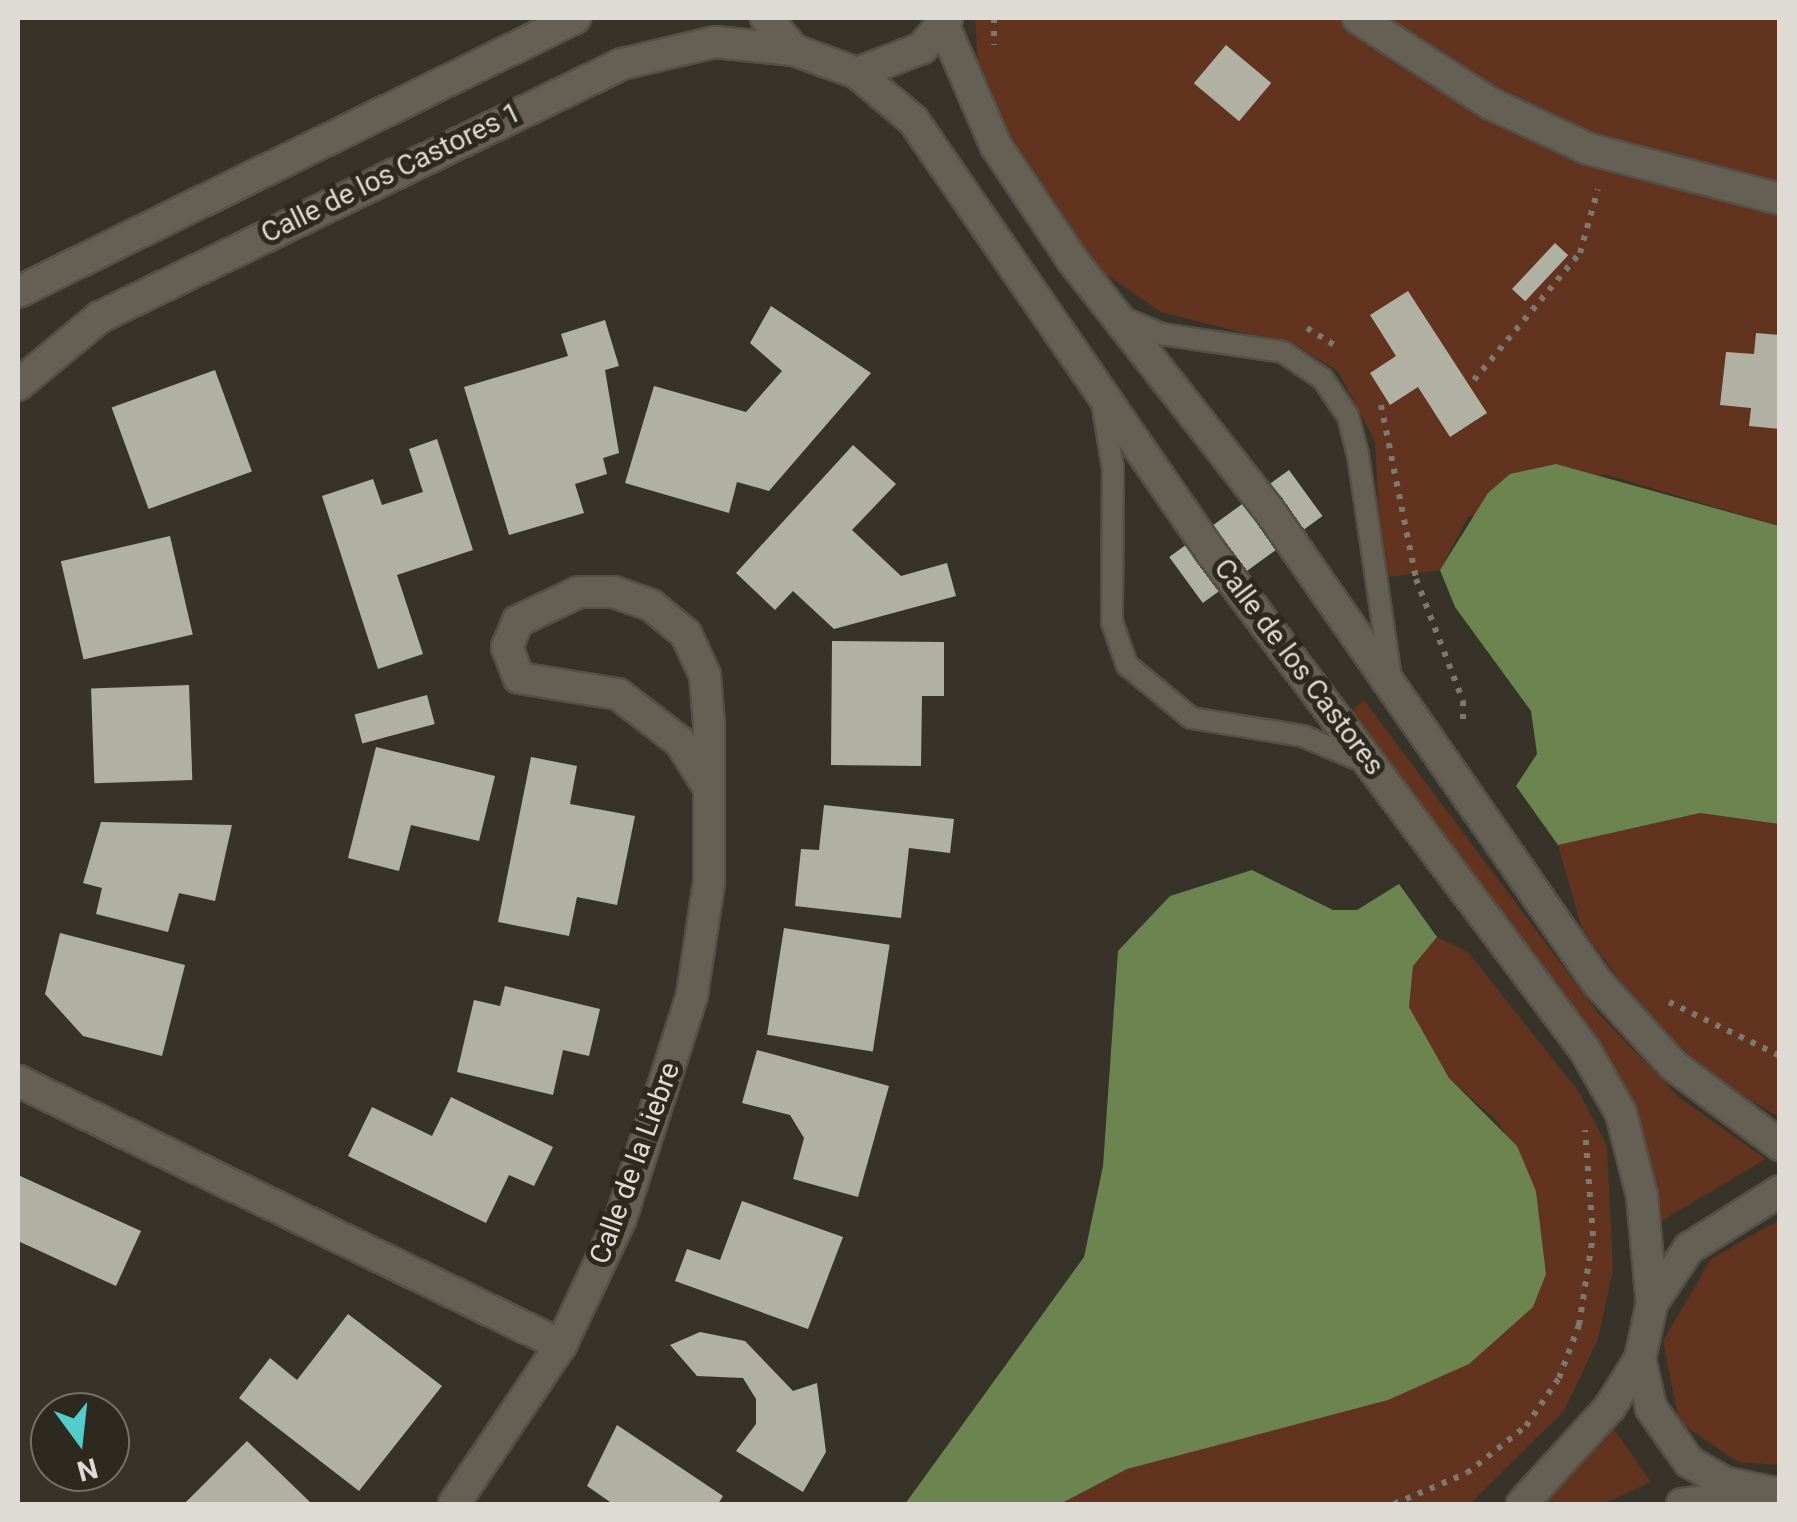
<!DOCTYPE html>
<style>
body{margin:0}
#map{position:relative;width:1797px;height:1522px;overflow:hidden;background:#383328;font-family:Roboto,sans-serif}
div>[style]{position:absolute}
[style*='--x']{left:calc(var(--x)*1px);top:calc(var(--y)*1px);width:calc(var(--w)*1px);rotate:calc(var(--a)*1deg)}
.green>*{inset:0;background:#62331f}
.water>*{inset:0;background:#6b8450}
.building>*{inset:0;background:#b1b1a3;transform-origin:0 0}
.path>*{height:6px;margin-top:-3px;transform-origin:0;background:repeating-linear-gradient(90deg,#7d796f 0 5px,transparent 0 13px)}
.roads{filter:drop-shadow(2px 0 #545047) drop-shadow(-2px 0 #545047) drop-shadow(0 2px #545047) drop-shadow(0 -2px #545047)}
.service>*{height:20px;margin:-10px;padding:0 10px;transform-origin:10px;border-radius:10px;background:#666054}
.minor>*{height:30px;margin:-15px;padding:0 15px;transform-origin:15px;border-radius:15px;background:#666054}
.tertiary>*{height:30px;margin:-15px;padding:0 15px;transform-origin:15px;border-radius:15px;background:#666054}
span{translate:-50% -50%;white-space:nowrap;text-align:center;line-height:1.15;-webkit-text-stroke:10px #2e291e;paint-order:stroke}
.street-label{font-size:28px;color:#dedbd4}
.frame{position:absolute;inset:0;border:20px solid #dedbd4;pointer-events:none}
.north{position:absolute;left:30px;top:1392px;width:100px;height:100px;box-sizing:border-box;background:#2e291e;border:2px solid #747067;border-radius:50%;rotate:165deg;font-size:28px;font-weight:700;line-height:40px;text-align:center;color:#dedbd4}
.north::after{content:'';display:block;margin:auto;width:35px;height:45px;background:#53cdcb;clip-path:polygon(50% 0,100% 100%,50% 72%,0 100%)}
</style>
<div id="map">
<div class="green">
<i style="clip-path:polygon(975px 18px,1779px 18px,1779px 526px,1604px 474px,1468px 517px,1440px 570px,1382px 578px,1375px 441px,1338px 371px,1297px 346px,1161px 312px,1101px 271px,1004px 126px,978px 67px)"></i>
<i style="clip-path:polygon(1364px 700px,1598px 1013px,1680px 1098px,1766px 1159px,1653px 1226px,1644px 1177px,1474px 879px,1352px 711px)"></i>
<i style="clip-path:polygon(1700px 813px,1779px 824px,1779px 1117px,1718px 1081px,1643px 1012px,1582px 929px,1558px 845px)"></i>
<i style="clip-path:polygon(1437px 937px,1468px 952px,1579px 1092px,1607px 1146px,1613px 1270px,1598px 1339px,1564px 1411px,1470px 1504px,1060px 1504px,1127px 1469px,1190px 1451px,1546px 1274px,1536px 1191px,1499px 1123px,1449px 1078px,1409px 1007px,1413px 966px)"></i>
<i style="clip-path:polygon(1779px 1220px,1779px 1465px,1738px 1462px,1679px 1422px,1663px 1341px,1711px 1259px)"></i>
<i style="clip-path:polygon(1611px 1425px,1651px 1482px,1603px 1504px,1541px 1504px)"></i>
</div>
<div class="water">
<i style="clip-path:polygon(1556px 464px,1779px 526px,1779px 824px,1700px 813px,1558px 845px,1516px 786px,1537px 754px,1531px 711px,1455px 607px,1440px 570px,1488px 493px,1510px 474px)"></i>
<i style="clip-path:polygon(1252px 870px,1333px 910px,1357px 910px,1399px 884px,1437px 937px,1413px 966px,1409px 1007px,1449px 1078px,1517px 1146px,1536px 1191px,1546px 1274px,1533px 1307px,1469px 1364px,1388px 1400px,1127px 1469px,1060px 1504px,905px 1504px,1084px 1257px,1103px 1166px,1118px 951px,1170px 896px)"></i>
</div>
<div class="building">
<i style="left:1226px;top:45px;width:59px;height:50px;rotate:40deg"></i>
<i style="left:1555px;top:243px;width:18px;height:63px;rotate:43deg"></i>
<i style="clip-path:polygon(1408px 291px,1487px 413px,1450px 437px,1418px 387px,1390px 405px,1370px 373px,1396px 356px,1370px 315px)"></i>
<i style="clip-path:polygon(771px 306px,871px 373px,769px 491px,737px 482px,729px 513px,625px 483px,654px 386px,746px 412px,782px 371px,750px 343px)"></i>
<i style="clip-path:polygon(605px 320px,619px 366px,605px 370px,619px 453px,603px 458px,607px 474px,575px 484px,584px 513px,509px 535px,464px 387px,568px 356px,561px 334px)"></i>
<i style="clip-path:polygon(1756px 333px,1780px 335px,1780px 429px,1749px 426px,1751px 408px,1720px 405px,1726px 352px,1754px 354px)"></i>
<i style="left:215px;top:370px;width:108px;height:110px;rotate:70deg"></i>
<i style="clip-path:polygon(437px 439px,473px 550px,397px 575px,423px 654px,378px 669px,322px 496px,373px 479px,382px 505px,423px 492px,409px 449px)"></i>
<i style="clip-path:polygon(853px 445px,896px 484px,852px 530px,901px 576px,947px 563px,956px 596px,834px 629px,793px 591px,775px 610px,736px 573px)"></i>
<i style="left:1289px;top:470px;width:57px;height:148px;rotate:54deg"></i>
<i style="left:170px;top:536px;width:101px;height:112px;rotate:77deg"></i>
<i style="clip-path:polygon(832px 641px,944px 642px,944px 696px,922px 696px,921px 766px,831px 765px)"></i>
<i style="left:189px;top:685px;width:95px;height:98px;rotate:88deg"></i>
<i style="left:427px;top:695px;width:30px;height:75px;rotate:75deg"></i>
<i style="clip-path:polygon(376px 747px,495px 776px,479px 841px,411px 825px,399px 871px,348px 858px)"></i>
<i style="clip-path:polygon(531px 757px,577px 766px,570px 804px,635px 816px,617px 905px,577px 897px,569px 936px,498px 922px)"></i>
<i style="clip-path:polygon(824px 805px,954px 819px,950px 853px,909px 848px,901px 918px,795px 906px,801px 849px,819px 850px)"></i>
<i style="clip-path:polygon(101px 822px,232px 825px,215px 901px,179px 893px,168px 932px,96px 914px,102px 888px,83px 883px)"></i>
<i style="left:784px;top:928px;width:107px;height:108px;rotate:9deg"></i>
<i style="clip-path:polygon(60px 933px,185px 965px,162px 1056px,83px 1036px,45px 994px)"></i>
<i style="clip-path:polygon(505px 986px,600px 1009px,589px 1056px,563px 1050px,553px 1095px,457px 1072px,474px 1000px,500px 1006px)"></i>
<i style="clip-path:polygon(757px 1050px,889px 1086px,858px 1197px,793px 1179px,804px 1138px,790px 1115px,742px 1103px)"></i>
<i style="clip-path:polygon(451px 1097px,553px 1147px,534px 1186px,509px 1175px,486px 1223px,348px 1156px,372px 1107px,432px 1136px)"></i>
<i style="clip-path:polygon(18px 1175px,141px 1231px,116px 1286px,18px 1241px)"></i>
<i style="clip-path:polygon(742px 1201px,843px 1237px,808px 1329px,675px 1281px,687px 1249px,720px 1260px)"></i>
<i style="clip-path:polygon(348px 1314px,442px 1386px,359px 1491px,239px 1398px,270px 1358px,297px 1380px)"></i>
<i style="clip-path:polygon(700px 1332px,745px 1341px,793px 1391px,817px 1383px,826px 1452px,803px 1492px,736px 1451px,756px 1424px,756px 1399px,743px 1378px,697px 1376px,670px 1345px)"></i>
<i style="clip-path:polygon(617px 1425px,723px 1496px,718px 1504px,613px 1504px,587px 1486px)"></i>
<i style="clip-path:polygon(247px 1441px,312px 1504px,184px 1504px)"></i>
</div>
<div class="path">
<i style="--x:994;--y:18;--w:27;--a:90"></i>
<i style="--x:1307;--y:328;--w:36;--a:32"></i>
<i style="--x:1474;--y:380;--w:165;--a:-50.2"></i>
<i style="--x:1580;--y:253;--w:66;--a:-74.3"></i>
<i style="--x:1381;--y:405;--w:177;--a:78.6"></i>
<i style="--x:1416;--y:579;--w:131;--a:68.9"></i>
<i style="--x:1463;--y:701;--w:23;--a:90"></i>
<i style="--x:1669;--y:1002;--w:123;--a:25.9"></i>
<i style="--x:1394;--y:1504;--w:79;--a:-23"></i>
<i style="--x:1467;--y:1473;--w:75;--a:-38.5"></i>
<i style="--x:1526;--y:1426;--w:58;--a:-55.5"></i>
<i style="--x:1559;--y:1378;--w:57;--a:-69.3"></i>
<i style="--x:1579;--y:1325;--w:90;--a:-81.1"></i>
<i style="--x:1593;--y:1236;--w:106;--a:-94.3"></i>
</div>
<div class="roads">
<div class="service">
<i style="--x:1121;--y:317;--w:43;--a:23"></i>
<i style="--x:1161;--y:334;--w:123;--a:8.4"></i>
<i style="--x:1283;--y:352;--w:48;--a:34"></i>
<i style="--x:1323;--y:379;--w:45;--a:56"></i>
<i style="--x:1348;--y:416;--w:40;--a:75.6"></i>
<i style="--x:1358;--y:455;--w:220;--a:81.6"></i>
<i style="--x:1102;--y:401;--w:69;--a:80.8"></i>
<i style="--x:1113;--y:469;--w:153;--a:90.4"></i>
<i style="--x:1112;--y:622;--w:46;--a:70.8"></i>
<i style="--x:1127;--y:665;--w:83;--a:39.6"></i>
<i style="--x:1191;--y:718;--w:113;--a:9.1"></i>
<i style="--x:1303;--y:736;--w:72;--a:23"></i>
</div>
<div class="minor">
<i style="--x:766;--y:18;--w:43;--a:48.8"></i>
<i style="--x:794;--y:50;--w:67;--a:20.1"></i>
<i style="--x:857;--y:73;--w:70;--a:-21"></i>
<i style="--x:922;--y:48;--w:39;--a:-50"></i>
<i style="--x:1358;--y:18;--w:158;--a:32.9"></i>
<i style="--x:1491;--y:104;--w:108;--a:24.7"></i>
<i style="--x:1589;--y:149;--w:197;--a:14.7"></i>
<i style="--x:943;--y:24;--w:133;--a:66.5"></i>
<i style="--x:996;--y:146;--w:138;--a:56.2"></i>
<i style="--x:1073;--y:261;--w:317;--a:51.8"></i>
<i style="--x:1269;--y:510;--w:575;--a:55.2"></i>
<i style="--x:1597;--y:982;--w:113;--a:47.5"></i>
<i style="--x:1673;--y:1065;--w:134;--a:36.8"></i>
<i style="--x:857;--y:73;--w:73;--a:40"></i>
<i style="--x:913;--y:120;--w:525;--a:55.4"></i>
<i style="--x:1211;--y:552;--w:623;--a:53.09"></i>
<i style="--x:1585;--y:1050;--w:73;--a:60.3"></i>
<i style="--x:1621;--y:1113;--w:86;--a:75.8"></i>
<i style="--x:1642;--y:1196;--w:107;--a:84.7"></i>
<i style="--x:18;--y:292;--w:621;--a:-26.19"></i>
<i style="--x:18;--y:385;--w:107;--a:-39.7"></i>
<i style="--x:100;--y:317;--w:580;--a:-25.86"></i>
<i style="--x:622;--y:64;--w:96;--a:-13.3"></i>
<i style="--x:715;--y:42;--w:79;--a:5.8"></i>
<i style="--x:18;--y:1081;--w:604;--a:25.93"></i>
<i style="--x:454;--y:1504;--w:192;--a:-56.1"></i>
<i style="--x:561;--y:1345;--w:140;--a:-64.7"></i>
<i style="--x:621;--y:1218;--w:234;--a:-72.3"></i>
<i style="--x:692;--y:995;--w:114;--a:-81.4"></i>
<i style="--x:709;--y:882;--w:158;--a:-90"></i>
<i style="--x:709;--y:724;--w:49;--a:-94.7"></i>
<i style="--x:705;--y:675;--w:45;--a:-114.9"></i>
<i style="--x:686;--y:634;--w:45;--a:-140.4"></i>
<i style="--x:651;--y:605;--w:39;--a:-161"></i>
<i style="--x:614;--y:592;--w:35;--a:180"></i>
<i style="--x:579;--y:592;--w:68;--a:154.6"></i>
<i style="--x:518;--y:621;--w:28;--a:113"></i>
<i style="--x:507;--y:647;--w:33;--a:69"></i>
<i style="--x:519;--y:678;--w:100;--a:9.2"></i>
<i style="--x:618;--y:694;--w:78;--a:37.7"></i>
<i style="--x:680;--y:742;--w:52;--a:57.5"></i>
</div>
<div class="tertiary">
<i style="--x:1780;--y:1191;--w:107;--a:147.9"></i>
<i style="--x:1689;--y:1248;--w:66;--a:123.9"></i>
<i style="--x:1652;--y:1303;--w:57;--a:102.1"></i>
<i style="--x:1640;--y:1359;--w:50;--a:77.3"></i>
<i style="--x:1651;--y:1408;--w:66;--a:54.9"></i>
<i style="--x:1689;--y:1462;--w:43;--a:29.6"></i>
<i style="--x:1726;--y:1483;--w:55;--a:11.5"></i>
<i style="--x:1522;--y:1504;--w:131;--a:-47.8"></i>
<i style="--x:1610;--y:1407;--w:57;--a:-58"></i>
<i style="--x:1682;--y:1504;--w:70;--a:-7.4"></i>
</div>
</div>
<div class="street-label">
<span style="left:391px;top:173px;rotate:-26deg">Calle de los Castores 1</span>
<span style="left:1299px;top:667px;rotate:53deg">Calle de los Castores</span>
<span style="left:635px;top:1163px;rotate:-70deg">Calle de la Liebre</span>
</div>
<div class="frame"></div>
<div class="north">N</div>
</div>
